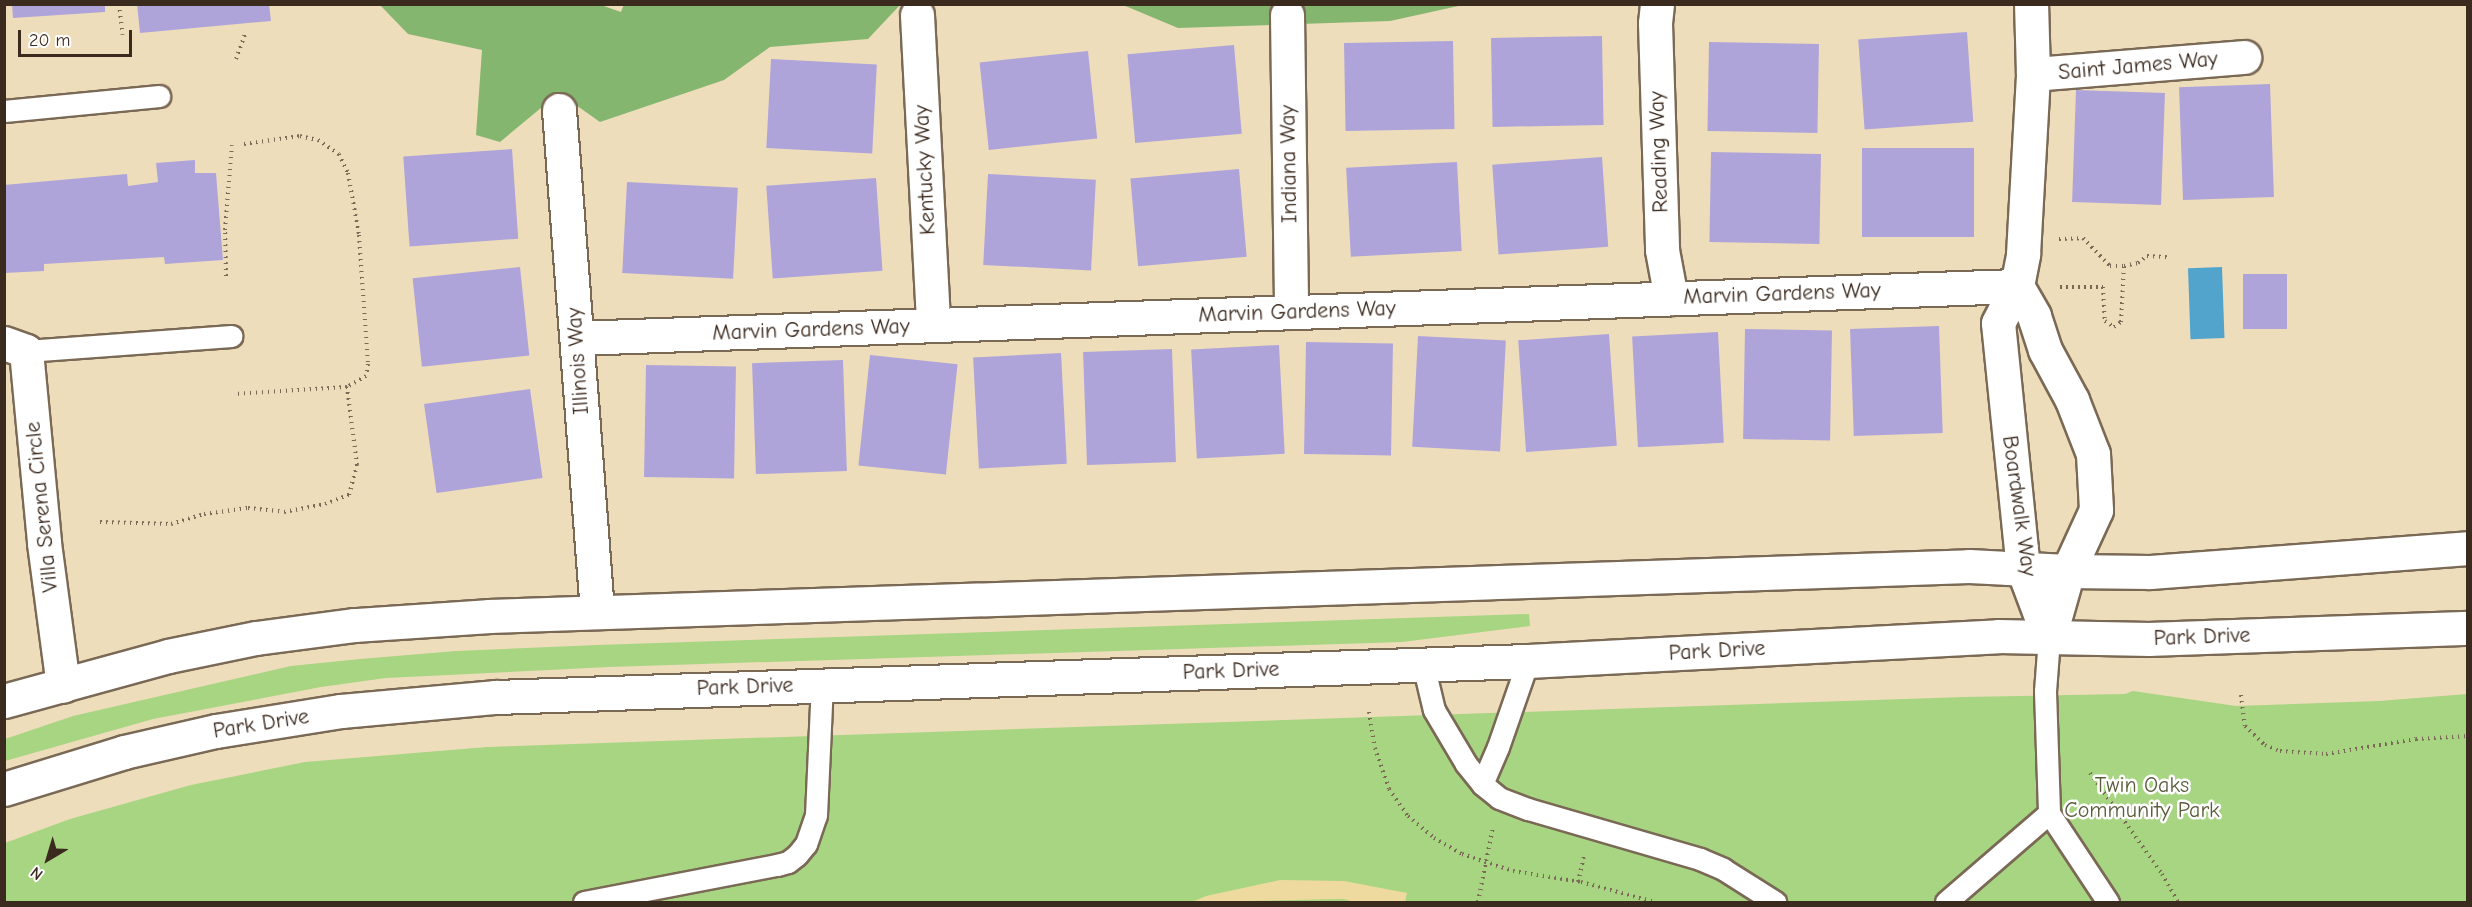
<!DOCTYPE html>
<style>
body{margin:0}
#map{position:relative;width:2472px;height:907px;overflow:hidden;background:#edb;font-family:"Comic Neue",sans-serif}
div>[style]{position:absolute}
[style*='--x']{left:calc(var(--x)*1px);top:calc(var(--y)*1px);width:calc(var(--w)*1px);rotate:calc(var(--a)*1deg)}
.green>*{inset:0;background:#a7d582}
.forest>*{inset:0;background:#85b670}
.sand>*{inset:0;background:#eeda9e}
.water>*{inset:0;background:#52a4cd;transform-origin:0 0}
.building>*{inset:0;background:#afa4d9;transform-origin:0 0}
.path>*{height:4px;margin-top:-2px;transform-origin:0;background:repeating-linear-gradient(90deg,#7a6955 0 1.5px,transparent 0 6px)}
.roads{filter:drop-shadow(2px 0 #7a6955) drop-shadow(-2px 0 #7a6955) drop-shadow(0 2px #7a6955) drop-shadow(0 -2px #7a6955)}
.service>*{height:21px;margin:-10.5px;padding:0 10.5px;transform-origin:10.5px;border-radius:10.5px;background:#fff}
.minor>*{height:33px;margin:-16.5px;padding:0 16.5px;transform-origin:16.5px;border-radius:16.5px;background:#fff}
.secondary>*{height:33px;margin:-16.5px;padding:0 16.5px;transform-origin:16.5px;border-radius:16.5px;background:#fff}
span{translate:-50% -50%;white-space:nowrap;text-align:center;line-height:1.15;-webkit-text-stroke:5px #fff;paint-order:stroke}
.street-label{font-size:22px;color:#3b2a1e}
.park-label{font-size:22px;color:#5b5d3c}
.frame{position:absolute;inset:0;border:6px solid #3b2a1e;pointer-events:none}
.north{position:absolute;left:18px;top:829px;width:60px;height:60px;-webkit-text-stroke:4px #fff;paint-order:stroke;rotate:218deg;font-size:16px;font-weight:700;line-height:24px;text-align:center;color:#3b2a1e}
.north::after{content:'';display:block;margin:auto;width:21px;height:27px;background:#3b2a1e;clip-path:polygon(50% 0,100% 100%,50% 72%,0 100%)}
.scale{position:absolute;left:18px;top:30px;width:114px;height:27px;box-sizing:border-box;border:3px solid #3b2a1e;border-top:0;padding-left:8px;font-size:18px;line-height:21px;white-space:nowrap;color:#3b2a1e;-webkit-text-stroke:4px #fff;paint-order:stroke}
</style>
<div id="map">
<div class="green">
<i style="clip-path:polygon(1529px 614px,1530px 626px,1402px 642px,609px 667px,386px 678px,321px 687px,153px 719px,5px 761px,5px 739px,73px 716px,291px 666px,360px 659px,456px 651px,597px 645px)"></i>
<i style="clip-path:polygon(2133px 691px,2236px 706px,2379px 701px,2467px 694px,2467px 902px,5px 902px,5px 843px,70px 819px,191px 785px,305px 762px,487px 747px,1964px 697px,2125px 694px)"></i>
</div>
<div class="forest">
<i style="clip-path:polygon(598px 4px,621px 12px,624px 4px,900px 5px,868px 39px,770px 47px,724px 80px,600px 122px,559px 93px,500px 142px,476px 135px,482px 50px,408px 34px,380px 5px)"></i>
<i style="clip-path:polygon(1123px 5px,1463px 5px,1390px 21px,1178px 28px)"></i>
</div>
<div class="sand">
<i style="clip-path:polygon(1280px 880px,1344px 881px,1407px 893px,1405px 902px,1355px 902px,1343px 899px,1192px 902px,1206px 896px)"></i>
</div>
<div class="water">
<i style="left:2222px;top:267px;width:71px;height:34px;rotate:88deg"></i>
</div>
<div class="building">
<i style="clip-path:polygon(12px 4px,105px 4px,105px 12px,13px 18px)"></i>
<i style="clip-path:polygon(137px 4px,269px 4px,271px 21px,140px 33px)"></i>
<i style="left:1967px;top:32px;width:90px;height:109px;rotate:86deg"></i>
<i style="left:1602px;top:36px;width:89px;height:111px;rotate:89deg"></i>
<i style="left:1453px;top:41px;width:88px;height:109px;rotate:89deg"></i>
<i style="left:1709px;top:42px;width:110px;height:89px;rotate:1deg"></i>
<i style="left:1234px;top:45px;width:89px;height:107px;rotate:85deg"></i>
<i style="left:1088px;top:51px;width:88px;height:109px;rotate:84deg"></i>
<i style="left:771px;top:59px;width:106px;height:89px;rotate:3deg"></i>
<i style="left:2270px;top:84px;width:113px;height:91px;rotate:88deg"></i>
<i style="left:2076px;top:90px;width:89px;height:112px;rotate:2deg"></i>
<i style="left:1862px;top:148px;width:112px;height:89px"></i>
<i style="left:512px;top:149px;width:90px;height:109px;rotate:86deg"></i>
<i style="left:1711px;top:152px;width:110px;height:90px;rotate:1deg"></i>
<i style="left:1602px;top:157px;width:90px;height:110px;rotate:86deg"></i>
<i style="clip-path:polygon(195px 160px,195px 173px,216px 173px,223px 260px,165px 264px,164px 257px,44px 264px,44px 271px,4px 273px,4px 185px,127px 174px,128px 186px,158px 182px,156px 163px)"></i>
<i style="left:1457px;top:162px;width:89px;height:111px;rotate:87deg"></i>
<i style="left:1239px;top:169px;width:88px;height:109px;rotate:85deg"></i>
<i style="left:988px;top:174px;width:108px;height:91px;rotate:3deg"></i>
<i style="left:876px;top:178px;width:93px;height:110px;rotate:86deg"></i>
<i style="left:627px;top:182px;width:111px;height:91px;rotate:3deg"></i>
<i style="left:520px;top:267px;width:89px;height:108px;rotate:84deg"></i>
<i style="left:2243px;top:274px;width:44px;height:55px"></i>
<i style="left:1939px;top:326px;width:107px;height:89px;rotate:88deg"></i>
<i style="left:1745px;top:329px;width:87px;height:110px;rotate:1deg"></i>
<i style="left:1718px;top:332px;width:111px;height:86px;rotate:87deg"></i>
<i style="left:1609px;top:334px;width:112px;height:91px;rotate:86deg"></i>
<i style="left:1418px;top:336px;width:88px;height:111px;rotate:3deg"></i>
<i style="left:1306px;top:342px;width:87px;height:112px;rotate:1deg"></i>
<i style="left:1279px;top:345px;width:109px;height:88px;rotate:87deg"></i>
<i style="left:1172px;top:349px;width:113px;height:89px;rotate:88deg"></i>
<i style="left:1061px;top:353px;width:111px;height:88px;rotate:87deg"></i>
<i style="left:870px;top:355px;width:88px;height:111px;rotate:6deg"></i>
<i style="left:843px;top:360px;width:111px;height:91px;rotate:88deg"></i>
<i style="left:646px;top:365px;width:90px;height:112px;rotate:1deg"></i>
<i style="left:530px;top:389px;width:90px;height:107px;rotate:82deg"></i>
</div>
<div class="path">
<i style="--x:119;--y:4;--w:31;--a:83"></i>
<i style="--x:236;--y:59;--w:29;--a:-70"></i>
<i style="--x:244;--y:144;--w:57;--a:-8.1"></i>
<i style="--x:300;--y:136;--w:18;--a:13"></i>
<i style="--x:318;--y:140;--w:25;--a:34"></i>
<i style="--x:339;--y:154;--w:21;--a:65"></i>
<i style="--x:348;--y:173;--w:63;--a:79.9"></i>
<i style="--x:359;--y:235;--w:129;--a:86"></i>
<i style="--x:368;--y:364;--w:12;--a:99"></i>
<i style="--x:366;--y:376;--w:22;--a:150"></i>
<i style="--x:2059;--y:239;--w:24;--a:-2"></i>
<i style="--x:2083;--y:238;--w:39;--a:46"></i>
<i style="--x:2110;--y:266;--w:14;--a:0"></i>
<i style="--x:226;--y:276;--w:46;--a:-91.2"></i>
<i style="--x:225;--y:230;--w:85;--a:-85.3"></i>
<i style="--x:2060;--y:287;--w:43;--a:0"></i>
<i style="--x:2103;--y:287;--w:34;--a:87"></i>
<i style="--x:2105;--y:321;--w:11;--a:34"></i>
<i style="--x:2114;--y:327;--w:9;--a:-36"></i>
<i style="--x:2121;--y:322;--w:56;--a:-86.9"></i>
<i style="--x:2124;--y:266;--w:14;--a:-12"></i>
<i style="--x:2138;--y:263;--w:11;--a:-38"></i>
<i style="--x:2147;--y:256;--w:22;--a:3"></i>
<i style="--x:100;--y:522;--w:71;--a:1.6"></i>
<i style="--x:171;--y:524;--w:34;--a:-17"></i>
<i style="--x:204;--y:514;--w:44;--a:-7.8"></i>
<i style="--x:248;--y:508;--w:36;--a:6"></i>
<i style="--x:284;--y:512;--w:42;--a:-11"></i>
<i style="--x:325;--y:504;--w:26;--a:-21"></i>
<i style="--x:349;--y:495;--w:31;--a:-75"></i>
<i style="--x:357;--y:465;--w:79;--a:-97.3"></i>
<i style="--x:347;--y:387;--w:113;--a:176.5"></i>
<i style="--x:2241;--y:695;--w:31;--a:83"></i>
<i style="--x:2245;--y:726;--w:28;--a:44"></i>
<i style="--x:2265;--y:745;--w:16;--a:22"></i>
<i style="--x:2280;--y:751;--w:46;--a:3.7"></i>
<i style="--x:2326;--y:754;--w:91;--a:-9.5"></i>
<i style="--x:2416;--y:739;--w:52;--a:-3.3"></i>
<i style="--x:1369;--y:712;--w:36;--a:81"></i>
<i style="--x:1375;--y:748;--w:43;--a:71.1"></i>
<i style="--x:1389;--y:789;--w:33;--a:55"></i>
<i style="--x:1408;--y:816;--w:34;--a:40"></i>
<i style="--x:1434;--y:838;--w:32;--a:30"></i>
<i style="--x:1462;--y:854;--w:54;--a:18.4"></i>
<i style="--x:1513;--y:871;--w:69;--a:9.2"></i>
<i style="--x:1581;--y:882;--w:77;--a:15.1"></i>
<i style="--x:2090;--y:773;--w:124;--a:54.5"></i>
<i style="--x:2162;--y:874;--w:32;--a:60"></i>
<i style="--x:1578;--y:882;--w:27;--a:-77"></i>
<i style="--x:1478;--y:902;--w:76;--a:-78.7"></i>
</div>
<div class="roads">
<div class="service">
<i style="--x:4;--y:111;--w:156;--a:-5.5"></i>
<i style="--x:26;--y:351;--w:206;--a:-4.2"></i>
<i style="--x:2049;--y:638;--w:53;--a:94.3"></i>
<i style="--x:2045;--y:691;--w:122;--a:88.1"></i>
<i style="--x:2049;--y:813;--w:107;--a:56.5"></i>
<i style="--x:1423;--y:664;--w:47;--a:76.6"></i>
<i style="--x:1434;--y:710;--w:63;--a:59.3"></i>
<i style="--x:1466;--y:764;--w:26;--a:51"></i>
<i style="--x:1482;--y:784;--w:22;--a:39"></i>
<i style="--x:1499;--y:798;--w:31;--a:21"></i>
<i style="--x:1528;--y:809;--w:179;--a:16.2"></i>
<i style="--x:1700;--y:859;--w:25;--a:23"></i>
<i style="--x:1723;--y:869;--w:62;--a:32.4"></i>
<i style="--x:1482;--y:784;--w:40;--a:-66.6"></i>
<i style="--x:1498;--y:747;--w:91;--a:-70.8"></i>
<i style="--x:584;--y:902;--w:197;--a:-10.9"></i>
<i style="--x:777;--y:865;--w:11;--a:-15"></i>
<i style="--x:788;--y:862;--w:11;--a:-38"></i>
<i style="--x:797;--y:855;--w:14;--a:-51"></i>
<i style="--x:806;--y:844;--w:31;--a:-71"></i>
<i style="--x:816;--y:815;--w:131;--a:-87.4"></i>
<i style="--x:1946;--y:902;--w:136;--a:-40.8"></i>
</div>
<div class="minor">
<i style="--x:1657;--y:4;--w:19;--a:96"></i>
<i style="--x:1655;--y:23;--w:227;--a:88.2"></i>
<i style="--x:1662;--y:250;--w:49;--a:79.4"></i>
<i style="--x:917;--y:15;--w:310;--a:87"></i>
<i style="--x:1287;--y:15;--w:297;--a:89.2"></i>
<i style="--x:2033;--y:74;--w:212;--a:-4.6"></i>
<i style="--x:559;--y:110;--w:503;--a:85.67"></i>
<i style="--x:2017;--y:286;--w:34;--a:60"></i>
<i style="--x:2034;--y:316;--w:36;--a:72"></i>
<i style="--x:2045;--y:350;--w:57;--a:61.6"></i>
<i style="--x:2072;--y:400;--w:58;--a:68.7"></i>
<i style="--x:2093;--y:454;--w:56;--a:86.9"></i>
<i style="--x:2096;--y:510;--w:67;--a:114.7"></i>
<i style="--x:2068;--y:571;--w:70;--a:105.8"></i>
<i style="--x:2049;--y:638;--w:74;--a:-110.6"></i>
<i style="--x:2023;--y:569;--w:247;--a:-95.8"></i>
<i style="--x:1998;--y:323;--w:42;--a:-62.8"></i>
<i style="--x:2017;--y:286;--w:33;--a:-79"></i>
<i style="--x:2023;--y:254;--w:180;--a:-86.8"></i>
<i style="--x:2033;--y:74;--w:70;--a:-91.6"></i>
<i style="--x:577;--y:338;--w:1441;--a:-2.07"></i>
<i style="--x:4;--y:343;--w:23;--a:20"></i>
<i style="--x:26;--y:351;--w:193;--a:84.6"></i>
<i style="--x:44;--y:543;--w:144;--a:82.4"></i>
</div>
<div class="secondary">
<i style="--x:4;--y:701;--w:170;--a:-15.3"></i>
<i style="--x:168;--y:656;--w:90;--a:-11.6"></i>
<i style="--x:256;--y:638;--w:100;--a:-7.5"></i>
<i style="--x:355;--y:625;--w:134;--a:-3.8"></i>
<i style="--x:489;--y:616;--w:1481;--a:-1.93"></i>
<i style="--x:1969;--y:566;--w:99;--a:2.9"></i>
<i style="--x:2068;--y:571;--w:82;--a:0.7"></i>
<i style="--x:2150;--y:572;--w:319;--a:-4.3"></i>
<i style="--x:4;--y:789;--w:126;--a:-17.1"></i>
<i style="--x:124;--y:752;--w:94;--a:-12.9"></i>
<i style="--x:216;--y:731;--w:127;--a:-9.1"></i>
<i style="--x:341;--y:711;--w:156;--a:-5.2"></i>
<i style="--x:496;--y:697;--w:1033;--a:-2"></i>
<i style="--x:1528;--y:661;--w:471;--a:-3"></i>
<i style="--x:1998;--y:636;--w:152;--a:1.1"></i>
<i style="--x:2150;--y:639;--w:318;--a:-2"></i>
</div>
</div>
<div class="street-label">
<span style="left:2138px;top:66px;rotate:-5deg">Saint James Way</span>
<span style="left:1659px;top:152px;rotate:-92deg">Reading Way</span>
<span style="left:1289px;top:164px;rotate:-91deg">Indiana Way</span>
<span style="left:925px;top:170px;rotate:-93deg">Kentucky Way</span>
<span style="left:1782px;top:294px;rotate:-2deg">Marvin Gardens Way</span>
<span style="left:1297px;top:312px;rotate:-2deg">Marvin Gardens Way</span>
<span style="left:811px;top:330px;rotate:-2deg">Marvin Gardens Way</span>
<span style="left:578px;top:361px;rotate:-94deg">Illinois Way</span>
<span style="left:2019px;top:506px;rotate:82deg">Boardwalk Way</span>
<span style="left:42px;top:507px;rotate:-96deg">Villa Serena Circle</span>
<span style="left:2202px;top:637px;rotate:-2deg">Park Drive</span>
<span style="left:1717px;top:651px;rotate:-3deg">Park Drive</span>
<span style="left:1231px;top:671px;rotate:-2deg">Park Drive</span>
<span style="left:745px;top:687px;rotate:-2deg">Park Drive</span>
<span style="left:261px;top:724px;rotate:-9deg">Park Drive</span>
</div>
<div class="park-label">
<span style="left:2142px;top:798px">Twin Oaks<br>Community Park</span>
</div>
<div class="frame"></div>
<div class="north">N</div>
<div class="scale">20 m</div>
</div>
